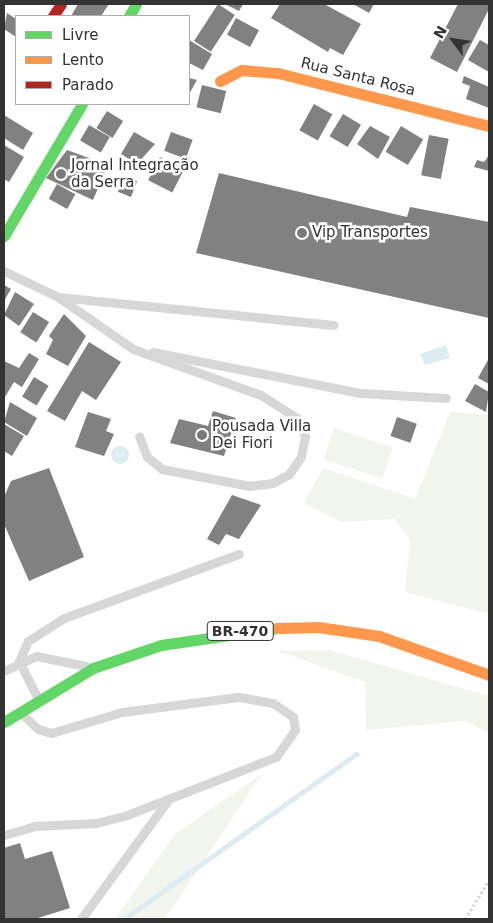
<!DOCTYPE html>
<meta charset="utf-8">
<style>
body{margin:0}
#map{position:relative;width:493px;height:923px;overflow:hidden;background:#fff;font-family:"DejaVu Sans",sans-serif}
div>[style]{position:absolute}
[style*='--x']{left:calc(var(--x)*1px);top:calc(var(--y)*1px);width:calc(var(--w)*1px);rotate:calc(var(--a)*1deg)}
.green>*{inset:0;background:#f1f5ed;transform-origin:0 0}
.water>*{inset:0;background:#ddebf3}
.round{border-radius:50%}
.stream>*{height:4.5px;margin:-2.25px;padding:0 2.25px;transform-origin:2.25px;border-radius:2.25px;background:#ddebf3}
.building>*{inset:0;background:#818181;transform-origin:0 0}
.path>*{height:2.5px;margin-top:-1.25px;transform-origin:0;background:repeating-linear-gradient(90deg,#d6d6d6 0 2.5px,transparent 0 5px)}
.lane>*{height:9px;margin:-4.5px;padding:0 4.5px;transform-origin:4.5px;border-radius:4.5px;background:#d7d7d7}
.fast>*{height:11px;margin:-5.5px;padding:0 5.5px;transform-origin:5.5px;border-radius:5.5px;background:#63d668}
.slow>*{height:11px;margin:-5.5px;padding:0 5.5px;transform-origin:5.5px;border-radius:5.5px;background:#ff974d}
.jam>*{height:11px;margin:-5.5px;padding:0 5.5px;transform-origin:5.5px;border-radius:5.5px;background:#b3261e}
.dots>*{width:14px;height:14px;translate:-50% -50%;box-sizing:border-box;border:2px solid #fff;border-radius:50%}
span{translate:-50% -50%;white-space:nowrap;text-align:center;line-height:1.15;-webkit-text-stroke:5px #fff;paint-order:stroke}
.shield-label span{padding:1px 4px;background:#fff;border:1px solid;border-radius:4px;-webkit-text-stroke-width:0}
.shield-label{font-size:14px;color:#333;font-weight:700}
.street-label{font-size:15px;color:#333}
.poi-label{font-size:15px;color:#333}
.left{translate:0 -50%;text-align:left}
.frame{position:absolute;inset:0;border:5px solid #333;pointer-events:none}
.legend{position:absolute;left:15px;top:15px;width:175px;height:90px;box-sizing:border-box;background:#fff;border:1px solid #adadad;margin:0;padding:6px 9px;list-style:none;font-size:15px;color:#333}
.legend li{display:flex;align-items:center;gap:10px;height:25px}
.legend b{width:25px;border:1px solid #adadad}
.north{position:absolute;left:428px;top:15px;width:50px;height:50px;-webkit-text-stroke:4px #fff;paint-order:stroke;rotate:301deg;font-size:14px;font-weight:700;line-height:20px;text-align:center;color:#333}
.north::after{content:'';display:block;margin:auto;width:18px;height:22px;background:#333;clip-path:polygon(50% 0,100% 100%,50% 72%,0 100%)}
</style>
<div id="map">
<div class="green">
<i style="clip-path:polygon(450px 412px,489px 415px,489px 614px,405px 592px,410px 539px,394px 519px,342px 522px,304px 503px,323px 468px,415px 499px)"></i>
<i style="left:334px;top:428px;width:62px;height:33px;rotate:18deg"></i>
<i style="clip-path:polygon(329px 650px,489px 696px,489px 733px,466px 721px,366px 730px,365px 682px,278px 651px)"></i>
<i style="clip-path:polygon(262px 774px,165px 919px,115px 919px,175px 834px)"></i>
</div>
<div class="water">
<i style="clip-path:polygon(446px 345px,450px 358px,425px 365px,420px 354px)"></i>
<i class="round" style="left:111px;top:446px;width:18px;height:18px"></i>
</div>
<div class="stream">
<i style="--x:124;--y:919;--w:285;--a:-35.4"></i>
</div>
<div class="building">
<i style="clip-path:polygon(78px 4px,109px 4px,101px 16px,71px 16px)"></i>
<i style="left:218px;top:4px;width:20px;height:44px;rotate:33deg"></i>
<i style="clip-path:polygon(225px 4px,243px 4px,239px 11px)"></i>
<i style="clip-path:polygon(280px 4px,324px 4px,361px 24px,343px 55px,330px 48px,328px 52px,271px 18px)"></i>
<i style="clip-path:polygon(353px 4px,374px 4px,369px 13px)"></i>
<i style="clip-path:polygon(458px 4px,489px 4px,489px 9px,457px 72px,430px 58px)"></i>
<i style="clip-path:polygon(7px 13px,16px 19px,16px 37px,4px 29px)"></i>
<i style="left:236px;top:18px;width:26px;height:19px;rotate:28deg"></i>
<i style="clip-path:polygon(189px 40px,212px 54px,203px 70px,189px 63px)"></i>
<i style="clip-path:polygon(480px 40px,489px 45px,489px 72px,468px 60px)"></i>
<i style="clip-path:polygon(464px 76px,489px 87px,489px 108px,466px 99px,470px 86px,462px 83px)"></i>
<i style="clip-path:polygon(189px 78px,197px 80px,189px 94px)"></i>
<i style="left:202px;top:85px;width:25px;height:23px;rotate:14deg"></i>
<i style="left:314px;top:104px;width:21px;height:30px;rotate:29deg"></i>
<i style="left:107px;top:111px;width:19px;height:20px;rotate:32deg"></i>
<i style="left:343px;top:114px;width:21px;height:26px;rotate:31deg"></i>
<i style="clip-path:polygon(4px 115px,33px 133px,23px 150px,4px 138px)"></i>
<i style="left:89px;top:125px;width:24px;height:18px;rotate:30deg"></i>
<i style="clip-path:polygon(370px 126px,390px 137px,378px 159px,357px 144px)"></i>
<i style="left:401px;top:126px;width:26px;height:30px;rotate:31deg"></i>
<i style="clip-path:polygon(134px 132px,155px 144px,137px 164px,121px 154px)"></i>
<i style="left:171px;top:132px;width:23px;height:20px;rotate:20deg"></i>
<i style="left:429px;top:135px;width:20px;height:41px;rotate:11deg"></i>
<i style="clip-path:polygon(4px 145px,24px 157px,9px 182px,4px 179px)"></i>
<i style="clip-path:polygon(67px 150px,108px 165px,93px 200px,46px 178px)"></i>
<i style="clip-path:polygon(489px 155px,489px 171px,474px 167px,477px 160px,484px 162px)"></i>
<i style="left:160px;top:157px;width:27px;height:26px;rotate:27deg"></i>
<i style="clip-path:polygon(219px 173px,407px 217px,410px 207px,489px 222px,489px 318px,196px 253px)"></i>
<i style="left:124px;top:176px;width:14px;height:17px;rotate:21deg"></i>
<i style="left:57px;top:184px;width:21px;height:17px;rotate:29deg"></i>
<i style="clip-path:polygon(4px 285px,11px 289px,4px 301px)"></i>
<i style="clip-path:polygon(15px 292px,34px 304px,19px 326px,4px 315px)"></i>
<i style="left:33px;top:312px;width:19px;height:24px;rotate:32deg"></i>
<i style="clip-path:polygon(64px 314px,86px 336px,68px 366px,46px 354px,53px 340px,49px 336px)"></i>
<i style="clip-path:polygon(89px 342px,121px 362px,96px 400px,82px 391px,65px 421px,47px 411px)"></i>
<i style="clip-path:polygon(29px 353px,39px 359px,22px 387px,14px 382px,5px 397px,4px 361px,19px 368px)"></i>
<i style="clip-path:polygon(489px 358px,489px 384px,478px 378px)"></i>
<i style="left:34px;top:377px;width:17px;height:23px;rotate:31deg"></i>
<i style="clip-path:polygon(475px 384px,489px 392px,486px 412px,465px 401px)"></i>
<i style="clip-path:polygon(10px 402px,37px 418px,27px 436px,4px 422px)"></i>
<i style="clip-path:polygon(213px 411px,236px 418px,224px 456px,170px 443px,179px 419px,208px 426px)"></i>
<i style="clip-path:polygon(88px 412px,111px 419px,106px 431px,114px 434px,104px 456px,75px 447px)"></i>
<i style="left:397px;top:417px;width:21px;height:20px;rotate:19deg"></i>
<i style="clip-path:polygon(4px 424px,24px 436px,12px 456px,4px 451px)"></i>
<i style="clip-path:polygon(49px 468px,84px 557px,29px 581px,4px 524px,4px 497px,11px 481px)"></i>
<i style="clip-path:polygon(232px 495px,261px 505px,239px 539px,226px 534px,219px 545px,207px 539px)"></i>
<i style="clip-path:polygon(20px 843px,25px 859px,52px 851px,70px 908px,35px 919px,4px 919px,4px 848px)"></i>
</div>
<div class="path">
<i style="--x:465;--y:919;--w:46;--a:-58.4"></i>
</div>
<div class="lane">
<i style="--x:4;--y:271;--w:60;--a:25.7"></i>
<i style="--x:58;--y:297;--w:277;--a:5.8"></i>
<i style="--x:58;--y:297;--w:91;--a:34.7"></i>
<i style="--x:133;--y:349;--w:136;--a:19.8"></i>
<i style="--x:261;--y:395;--w:43;--a:32.6"></i>
<i style="--x:297;--y:418;--w:20;--a:66"></i>
<i style="--x:305;--y:436;--w:21;--a:101"></i>
<i style="--x:301;--y:457;--w:21;--a:125"></i>
<i style="--x:289;--y:474;--w:18;--a:151"></i>
<i style="--x:273;--y:483;--w:23;--a:173"></i>
<i style="--x:250;--y:486;--w:90;--a:-169.1"></i>
<i style="--x:162;--y:469;--w:19;--a:-141"></i>
<i style="--x:147;--y:457;--w:22;--a:-111"></i>
<i style="--x:153;--y:352;--w:211;--a:11.2"></i>
<i style="--x:360;--y:393;--w:86;--a:3.3"></i>
<i style="--x:4;--y:671;--w:35;--a:-25"></i>
<i style="--x:36;--y:656;--w:51;--a:11.3"></i>
<i style="--x:37;--y:697;--w:40;--a:-116.6"></i>
<i style="--x:19;--y:661;--w:22;--a:-66"></i>
<i style="--x:28;--y:641;--w:43;--a:-32.6"></i>
<i style="--x:64;--y:618;--w:186;--a:-20.1"></i>
<i style="--x:4;--y:835;--w:32;--a:-16"></i>
<i style="--x:35;--y:826;--w:61;--a:-2.8"></i>
<i style="--x:96;--y:823;--w:32;--a:-14"></i>
<i style="--x:127;--y:815;--w:160;--a:-21.3"></i>
<i style="--x:276;--y:757;--w:33;--a:-55"></i>
<i style="--x:295;--y:730;--w:13;--a:-99"></i>
<i style="--x:293;--y:717;--w:24;--a:-145"></i>
<i style="--x:273;--y:703;--w:36;--a:-170"></i>
<i style="--x:238;--y:697;--w:117;--a:172.6"></i>
<i style="--x:122;--y:712;--w:74;--a:163.5"></i>
<i style="--x:51;--y:733;--w:14;--a:-163"></i>
<i style="--x:38;--y:729;--w:22;--a:-137"></i>
<i style="--x:81;--y:919;--w:147;--a:-53.8"></i>
</div>
<div class="fast">
<i style="--x:129;--y:16;--w:14;--a:-60"></i>
<i style="--x:4;--y:236;--w:153;--a:-59.4"></i>
<i style="--x:4;--y:722;--w:104;--a:-31.2"></i>
<i style="--x:93;--y:668;--w:72;--a:-18.7"></i>
<i style="--x:161;--y:645;--w:118;--a:-8.3"></i>
</div>
<div class="slow">
<i style="--x:220;--y:81;--w:25;--a:-27"></i>
<i style="--x:242;--y:70;--w:36;--a:5"></i>
<i style="--x:278;--y:73;--w:218;--a:14.1"></i>
<i style="--x:278;--y:628;--w:40;--a:-1.4"></i>
<i style="--x:318;--y:627;--w:62;--a:8.4"></i>
<i style="--x:379;--y:636;--w:117;--a:19.5"></i>
</div>
<div class="jam">
<i style="--x:53;--y:16;--w:14;--a:-56"></i>
</div>
<div class="dots">
<i style="left:61px;top:174px;background:#7a7a7a"></i>
<i style="left:302px;top:233px;background:#7a7a7a"></i>
<i style="left:202px;top:435px;background:#7a7a7a"></i>
</div>
<div class="shield-label">
<span style="left:240px;top:631px">BR-470</span>
</div>
<div class="street-label">
<span style="left:358px;top:77px;rotate:14deg">Rua Santa Rosa</span>
</div>
<div class="poi-label">
<span class="left" style="left:71px;top:174px">Jornal Integração<br>da Serra</span>
<span class="left" style="left:312px;top:233px">Vip Transportes</span>
<span class="left" style="left:212px;top:435px">Pousada Villa<br>Dei Fiori</span>
</div>
<div class="frame"></div>
<ul class="legend">
<li><b style="height:6px;background:#63d668"></b>Livre</li>
<li><b style="height:6px;background:#ff974d"></b>Lento</li>
<li><b style="height:6px;background:#b3261e"></b>Parado</li>
</ul>
<div class="north">N</div>
</div>
